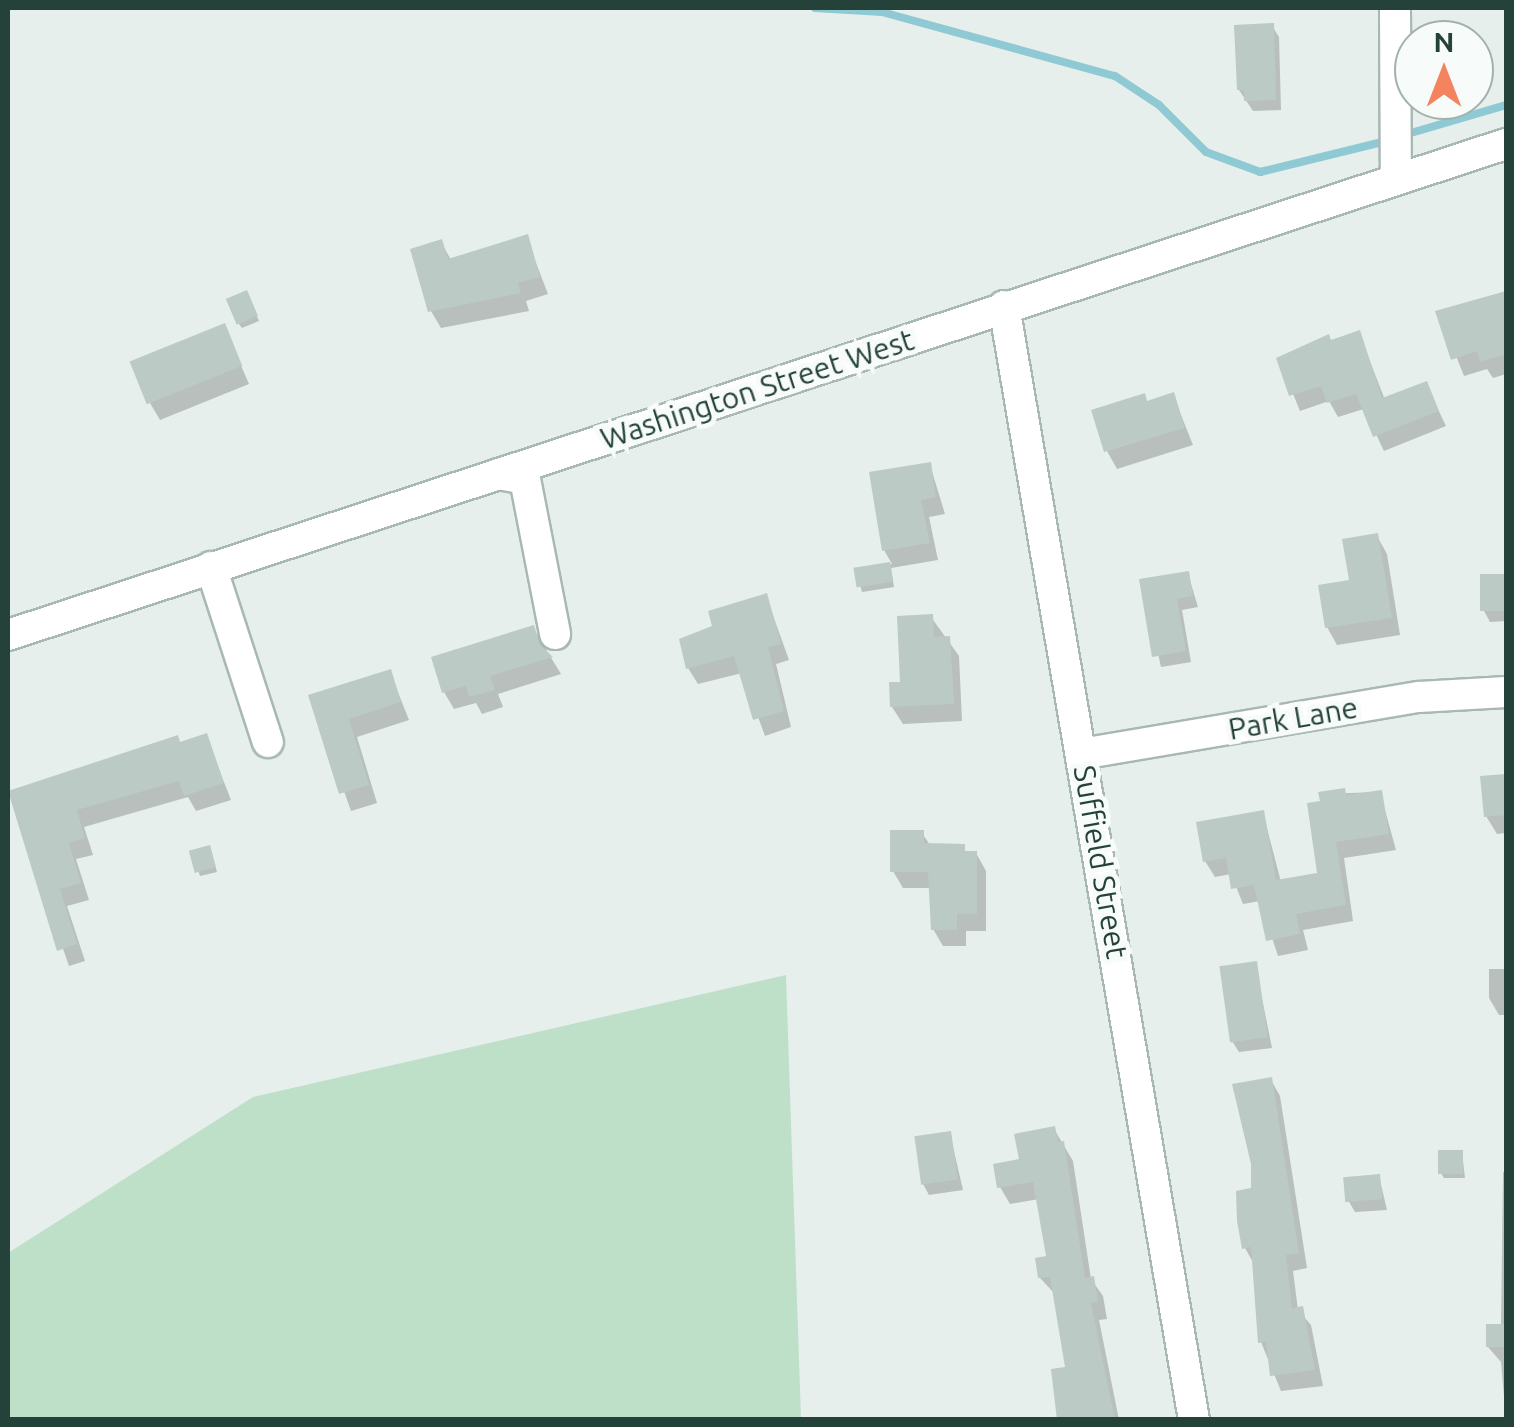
<!DOCTYPE html>
<style>
body{margin:0}
#map{position:relative;width:1514px;height:1427px;overflow:hidden;background:#e6efeb;font-family:Ubuntu,sans-serif}
div>[style]{position:absolute}
[style*='--x']{left:calc(var(--x)*1px);top:calc(var(--y)*1px);width:calc(var(--w)*1px);rotate:calc(var(--a)*1deg)}
.green>*{inset:0;background:#bfe0c8}
.shadow>*{inset:0;background:#0003}
.stream>*{height:8px;margin:-4px;padding:0 4px;transform-origin:4px;border-radius:4px;background:#8ec9d4}
.building>*{inset:0;background:#bbcac4;transform-origin:0 0}
.roads{filter:drop-shadow(2px 0 #a8b8b2) drop-shadow(-2px 0 #a8b8b2) drop-shadow(0 2px #a8b8b2) drop-shadow(0 -2px #a8b8b2)}
.minor>*{height:30px;margin:-15px;padding:0 15px;transform-origin:15px;border-radius:15px;background:#fff}
.tertiary>*{height:30px;margin:-15px;padding:0 15px;transform-origin:15px;border-radius:15px;background:#fff}
span{translate:-50% -50%;white-space:nowrap;text-align:center;line-height:1.15;-webkit-text-stroke:10px #f7fbf9;paint-order:stroke}
.street-label{font-size:30px;color:#24423a}
.frame{position:absolute;inset:0;border:10px solid #24423a;pointer-events:none}
.north{position:absolute;left:1394px;top:20px;width:100px;height:100px;box-sizing:border-box;background:#f7fbf9;border:2px solid #a3b1ad;border-radius:50%;rotate:0deg;font-size:28px;font-weight:700;line-height:40px;text-align:center;color:#24423a}
.north::after{content:'';display:block;margin:auto;width:35px;height:45px;background:#f4845f;clip-path:polygon(50% 0,100% 100%,50% 72%,0 100%)}
</style>
<div id="map">
<div class="green">
<i style="clip-path:polygon(786px 975px,801px 1419px,8px 1419px,8px 1253px,253px 1097px)"></i>
</div>
<div class="shadow">
<i style="clip-path:polygon(1272px 26px,1279px 37px,1281px 110px,1253px 111px,1239px 90px)"></i>
<i style="clip-path:polygon(526px 237px,548px 294px,526px 301px,529px 311px,441px 328px,431px 311px,441px 242px,451px 260px)"></i>
<i style="clip-path:polygon(1506px 293px,1506px 374px,1493px 378px,1487px 369px,1464px 376px,1439px 313px)"></i>
<i style="clip-path:polygon(249px 298px,259px 321px,242px 328px,239px 324px)"></i>
<i style="clip-path:polygon(224px 326px,249px 384px,160px 420px,150px 403px)"></i>
<i style="clip-path:polygon(1359px 333px,1385px 400px,1426px 384px,1446px 426px,1384px 451px,1364px 409px,1338px 417px,1329px 401px,1300px 411px,1279px 359px)"></i>
<i style="clip-path:polygon(1173px 395px,1193px 445px,1117px 469px,1107px 451px,1148px 403px)"></i>
<i style="clip-path:polygon(930px 465px,945px 514px,929px 517px,938px 560px,891px 568px,894px 587px,862px 592px,856px 569px,892px 564px,884px 550px)"></i>
<i style="clip-path:polygon(1377px 536px,1387px 554px,1400px 635px,1337px 645px,1327px 627px)"></i>
<i style="clip-path:polygon(1188px 574px,1198px 607px,1182px 610px,1191px 662px,1161px 667px,1142px 581px)"></i>
<i style="clip-path:polygon(1483px 577px,1506px 577px,1506px 621px,1490px 622px,1484px 611px)"></i>
<i style="clip-path:polygon(766px 596px,789px 660px,776px 664px,791px 727px,765px 736px,742px 673px,698px 684px,688px 668px,714px 627px)"></i>
<i style="clip-path:polygon(931px 617px,959px 656px,962px 721px,903px 724px,892px 707px)"></i>
<i style="clip-path:polygon(533px 628px,561px 674px,498px 694px,503px 707px,482px 714px,476px 703px,454px 709px,444px 692px)"></i>
<i style="clip-path:polygon(390px 672px,409px 720px,357px 737px,377px 803px,351px 811px,311px 697px)"></i>
<i style="clip-path:polygon(206px 736px,231px 800px,196px 811px,188px 797px,84px 827px,93px 855px,76px 859px,89px 900px,67px 906px,85px 961px,69px 966px,9px 793px)"></i>
<i style="clip-path:polygon(1506px 776px,1506px 833px,1497px 834px,1486px 816px,1483px 778px)"></i>
<i style="clip-path:polygon(1380px 792px,1396px 850px,1344px 858px,1353px 921px,1303px 930px,1308px 950px,1278px 956px,1260px 901px,1243px 904px,1231px 874px,1215px 877px,1205px 861px,1263px 813px,1281px 882px,1320px 875px,1321px 794px)"></i>
<i style="clip-path:polygon(922px 833px,930px 845px,976px 853px,986px 871px,986px 931px,966px 931px,966px 946px,943px 946px,933px 929px,931px 888px,903px 888px,893px 871px)"></i>
<i style="clip-path:polygon(211px 852px,217px 872px,200px 876px,192px 853px)"></i>
<i style="clip-path:polygon(1506px 927px,1506px 1015px,1499px 1015px,1489px 998px,1489px 969px,1506px 969px)"></i>
<i style="clip-path:polygon(1255px 964px,1272px 1048px,1239px 1052px,1232px 1041px)"></i>
<i style="clip-path:polygon(1505px 1042px,1506px 1042px,1506px 1123px)"></i>
<i style="clip-path:polygon(1271px 1080px,1280px 1096px,1307px 1268px,1293px 1271px,1298px 1310px,1311px 1325px,1323px 1386px,1281px 1391px,1261px 1342px,1254px 1264px,1245px 1248px)"></i>
<i style="clip-path:polygon(1054px 1129px,1073px 1161px,1091px 1279px,1103px 1296px,1107px 1319px,1099px 1320px,1119px 1420px,1059px 1420px,1068px 1369px,1055px 1294px,1040px 1278px,1049px 1258px,1039px 1199px,1010px 1204px,1000px 1187px)"></i>
<i style="clip-path:polygon(950px 1134px,963px 1190px,929px 1195px,923px 1184px)"></i>
<i style="clip-path:polygon(1462px 1152px,1465px 1178px,1444px 1178px,1441px 1173px)"></i>
<i style="clip-path:polygon(1503px 1172px,1506px 1172px,1506px 1420px,1501px 1362px,1488px 1347px,1501px 1326px)"></i>
<i style="clip-path:polygon(1379px 1176px,1387px 1210px,1355px 1212px,1348px 1200px)"></i>
</div>
<div class="stream">
<i style="--x:815;--y:8;--w:67;--a:3.4"></i>
<i style="--x:882;--y:12;--w:242;--a:15.4"></i>
<i style="--x:1115;--y:76;--w:53;--a:33.4"></i>
<i style="--x:1159;--y:105;--w:66;--a:45"></i>
<i style="--x:1206;--y:152;--w:58;--a:20.3"></i>
<i style="--x:1260;--y:172;--w:130;--a:-13.8"></i>
<i style="--x:1404;--y:135;--w:106;--a:-16.4"></i>
</div>
<div class="building">
<i style="clip-path:polygon(1274px 23px,1276px 100px,1244px 101px,1244px 90px,1237px 90px,1234px 25px)"></i>
<i style="clip-path:polygon(528px 234px,540px 277px,518px 283px,521px 293px,428px 312px,410px 249px,442px 239px,448px 259px)"></i>
<i style="left:247px;top:290px;width:28px;height:23px;rotate:67deg"></i>
<i style="clip-path:polygon(1506px 291px,1506px 354px,1480px 362px,1477px 351px,1451px 360px,1435px 311px)"></i>
<i style="left:225px;top:323px;width:46px;height:103px;rotate:68deg"></i>
<i style="clip-path:polygon(1360px 330px,1382px 398px,1427px 381px,1439px 411px,1373px 437px,1356px 394px,1327px 403px,1321px 386px,1289px 396px,1276px 358px,1329px 334px,1331px 340px)"></i>
<i style="clip-path:polygon(1174px 392px,1185px 428px,1104px 452px,1091px 410px,1145px 393px,1147px 401px)"></i>
<i style="clip-path:polygon(931px 462px,936px 497px,921px 500px,930px 543px,882px 551px,869px 472px)"></i>
<i style="clip-path:polygon(1378px 533px,1392px 618px,1325px 628px,1318px 585px,1349px 580px,1342px 539px)"></i>
<i style="left:890px;top:562px;width:20px;height:37px;rotate:81deg"></i>
<i style="clip-path:polygon(1189px 571px,1193px 596px,1177px 599px,1186px 651px,1152px 657px,1139px 579px)"></i>
<i style="left:1506px;top:574px;width:37px;height:26px;rotate:90deg"></i>
<i style="clip-path:polygon(767px 593px,781px 644px,768px 647px,784px 711px,753px 720px,734px 656px,686px 669px,679px 639px,712px 626px,708px 611px)"></i>
<i style="clip-path:polygon(933px 614px,934px 637px,950px 636px,954px 704px,890px 707px,889px 682px,900px 682px,897px 616px)"></i>
<i style="clip-path:polygon(534px 625px,540px 645px,553px 657px,490px 676px,495px 690px,469px 697px,466px 686px,442px 693px,431px 657px)"></i>
<i style="clip-path:polygon(391px 669px,401px 702px,349px 719px,369px 785px,339px 794px,308px 695px)"></i>
<i style="clip-path:polygon(207px 733px,224px 783px,184px 796px,179px 781px,77px 810px,85px 838px,69px 843px,81px 883px,60px 889px,77px 944px,57px 951px,8px 791px,178px 735px,180px 742px)"></i>
<i style="clip-path:polygon(1506px 774px,1506px 815px,1484px 817px,1480px 776px)"></i>
<i style="clip-path:polygon(1345px 788px,1346px 795px,1382px 790px,1389px 834px,1336px 842px,1346px 905px,1296px 914px,1300px 934px,1266px 941px,1254px 885px,1231px 889px,1226px 858px,1203px 862px,1196px 822px,1264px 810px,1276px 880px,1317px 873px,1307px 803px,1320px 801px,1318px 792px)"></i>
<i style="clip-path:polygon(890px 830px,924px 830px,924px 843px,965px 844px,965px 851px,977px 851px,977px 914px,957px 914px,957px 930px,931px 930px,928px 872px,890px 872px)"></i>
<i style="left:210px;top:845px;width:23px;height:22px;rotate:75deg"></i>
<i style="left:1257px;top:961px;width:77px;height:38px;rotate:82deg"></i>
<i style="clip-path:polygon(1272px 1077px,1299px 1253px,1286px 1255px,1292px 1308px,1303px 1306px,1315px 1370px,1270px 1376px,1266px 1342px,1258px 1343px,1251px 1247px,1242px 1249px,1237px 1221px,1236px 1191px,1251px 1188px,1251px 1164px,1232px 1084px)"></i>
<i style="clip-path:polygon(1055px 1126px,1058px 1142px,1064px 1141px,1085px 1278px,1094px 1276px,1098px 1302px,1091px 1303px,1115px 1420px,1057px 1420px,1051px 1369px,1065px 1367px,1050px 1277px,1038px 1278px,1035px 1258px,1046px 1256px,1033px 1182px,997px 1188px,993px 1164px,1019px 1159px,1014px 1134px)"></i>
<i style="left:951px;top:1131px;width:49px;height:37px;rotate:82deg"></i>
<i style="left:1438px;top:1150px;width:25px;height:24px"></i>
<i style="left:1380px;top:1174px;width:25px;height:37px;rotate:85deg"></i>
<i style="left:1486px;top:1324px;width:20px;height:23px"></i>
</div>
<div class="roads">
<div class="minor">
<i style="--x:1395;--y:8;--w:171;--a:89.7"></i>
<i style="--x:1004;--y:306;--w:1130;--a:80.32"></i>
<i style="--x:498;--y:474;--w:27;--a:10"></i>
<i style="--x:525;--y:479;--w:158;--a:79"></i>
<i style="--x:211;--y:567;--w:184;--a:72"></i>
<i style="--x:1081;--y:754;--w:343;--a:-9.6"></i>
<i style="--x:1419;--y:697;--w:87;--a:-3.3"></i>
</div>
<div class="tertiary">
<i style="--x:8;--y:635;--w:1576;--a:-18.15"></i>
</div>
</div>
<div class="street-label">
<span style="left:757px;top:389px;rotate:-18deg">Washington Street West</span>
<span style="left:1293px;top:718px;rotate:-10deg">Park Lane</span>
<span style="left:1101px;top:862px;rotate:80deg">Suffield Street</span>
</div>
<div class="frame"></div>
<div class="north">N</div>
</div>
